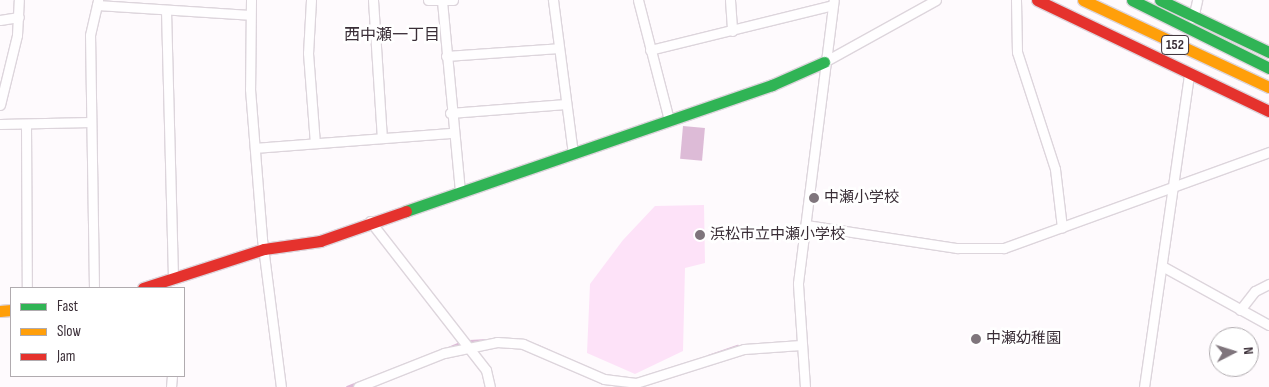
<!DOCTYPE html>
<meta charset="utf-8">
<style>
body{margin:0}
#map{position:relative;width:1269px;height:387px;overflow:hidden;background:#fefafd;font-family:"Sofia Sans Condensed","Noto Sans JP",sans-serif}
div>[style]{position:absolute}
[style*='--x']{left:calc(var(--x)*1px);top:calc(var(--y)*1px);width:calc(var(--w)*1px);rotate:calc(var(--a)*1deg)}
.green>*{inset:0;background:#fde2f8}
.water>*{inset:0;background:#ddbbd7;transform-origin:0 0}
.stream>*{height:2.5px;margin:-1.25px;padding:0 1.25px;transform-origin:1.25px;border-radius:1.25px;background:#ddbbd7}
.roads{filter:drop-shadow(1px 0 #ddd5dc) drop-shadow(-1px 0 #ddd5dc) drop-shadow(0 1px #ddd5dc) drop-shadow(0 -1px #ddd5dc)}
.street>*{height:9px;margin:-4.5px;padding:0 4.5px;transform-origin:4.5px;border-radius:4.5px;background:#fffeff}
.fast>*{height:11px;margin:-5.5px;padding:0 5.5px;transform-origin:5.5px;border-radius:5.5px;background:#30b455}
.slow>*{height:11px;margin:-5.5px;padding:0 5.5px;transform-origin:5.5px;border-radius:5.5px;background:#ff9f0a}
.jam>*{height:11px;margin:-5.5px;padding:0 5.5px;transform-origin:5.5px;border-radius:5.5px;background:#e5322d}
.dots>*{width:14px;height:14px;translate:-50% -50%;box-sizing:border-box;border:2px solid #fff;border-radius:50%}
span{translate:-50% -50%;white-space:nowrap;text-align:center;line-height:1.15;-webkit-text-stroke:5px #fff;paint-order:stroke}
.shield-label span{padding:1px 4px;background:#fff;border:1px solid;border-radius:4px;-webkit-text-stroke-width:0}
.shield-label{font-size:14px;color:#3a2e37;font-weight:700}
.poi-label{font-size:15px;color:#3a2e37}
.left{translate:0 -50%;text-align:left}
.neighbourhood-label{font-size:16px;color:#3a2e37}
.legend{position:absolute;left:10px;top:287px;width:175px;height:90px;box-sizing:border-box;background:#fff;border:1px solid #b0abaf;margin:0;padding:6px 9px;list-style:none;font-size:15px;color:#3a2e37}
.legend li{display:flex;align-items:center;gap:10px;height:25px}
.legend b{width:25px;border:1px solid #b0abaf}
.north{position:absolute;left:1209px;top:327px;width:50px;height:50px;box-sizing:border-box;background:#fff;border:1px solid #b0abaf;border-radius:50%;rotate:85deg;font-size:14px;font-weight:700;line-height:20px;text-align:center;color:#3a2e37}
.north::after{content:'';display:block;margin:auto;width:18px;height:22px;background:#7f757c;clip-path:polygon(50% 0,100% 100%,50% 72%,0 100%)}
</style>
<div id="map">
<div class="green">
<i style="clip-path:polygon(704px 205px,705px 263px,685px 268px,683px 351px,635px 374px,587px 353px,590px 284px,623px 240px,655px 206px)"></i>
</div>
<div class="water">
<i style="left:683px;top:126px;width:22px;height:33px;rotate:5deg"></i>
</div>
<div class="stream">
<i style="--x:469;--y:341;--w:18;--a:-3"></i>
<i style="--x:536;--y:345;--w:15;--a:23"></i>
<i style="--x:446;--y:349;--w:13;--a:-23"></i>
<i style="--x:708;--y:356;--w:31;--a:-19"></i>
<i style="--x:347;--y:387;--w:11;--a:-22"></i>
</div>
<div class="roads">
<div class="street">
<i style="--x:251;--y:0;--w:89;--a:90.6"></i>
<i style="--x:250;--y:89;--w:150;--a:85.4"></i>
<i style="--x:262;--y:239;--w:149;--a:82.7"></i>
<i style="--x:311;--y:0;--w:53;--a:93.2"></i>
<i style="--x:308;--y:53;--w:90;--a:85.6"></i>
<i style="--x:373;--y:0;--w:138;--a:86.3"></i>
<i style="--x:428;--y:0;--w:25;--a:0"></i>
<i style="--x:553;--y:0;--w:155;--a:82.6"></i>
<i style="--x:638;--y:0;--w:124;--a:75.5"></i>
<i style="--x:730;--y:0;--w:31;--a:86"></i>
<i style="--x:1016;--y:0;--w:52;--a:88.9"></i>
<i style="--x:1017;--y:52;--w:123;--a:72"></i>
<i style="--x:1055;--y:169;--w:59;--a:83.2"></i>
<i style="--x:442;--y:1;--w:192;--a:84.6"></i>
<i style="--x:97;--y:5;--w:153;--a:3.7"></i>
<i style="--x:166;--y:10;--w:268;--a:88.5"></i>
<i style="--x:1193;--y:18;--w:18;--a:-77"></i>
<i style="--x:0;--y:20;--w:19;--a:-9"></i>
<i style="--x:650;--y:50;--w:188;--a:-13.8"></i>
<i style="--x:446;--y:56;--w:113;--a:-4"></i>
<i style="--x:824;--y:62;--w:128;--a:-29"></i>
<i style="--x:0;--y:105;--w:72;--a:-76.3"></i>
<i style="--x:17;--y:35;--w:35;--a:-87"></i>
<i style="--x:450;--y:113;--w:116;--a:-4.4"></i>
<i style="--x:0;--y:124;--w:91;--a:-1.3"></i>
<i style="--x:26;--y:124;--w:164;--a:89.7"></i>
<i style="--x:255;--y:148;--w:198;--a:-4.4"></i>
<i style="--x:370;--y:221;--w:189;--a:52.1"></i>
<i style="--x:486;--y:370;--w:17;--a:77"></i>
<i style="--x:806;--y:225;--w:153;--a:8.7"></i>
<i style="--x:957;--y:248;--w:47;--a:0"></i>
<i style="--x:1004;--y:248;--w:282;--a:-19.9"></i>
<i style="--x:1162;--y:266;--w:122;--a:28.9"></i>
<i style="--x:94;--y:288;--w:253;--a:-90.9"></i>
<i style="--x:90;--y:35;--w:36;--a:-77"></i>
<i style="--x:1240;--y:310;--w:24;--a:-52"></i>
<i style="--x:1255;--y:291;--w:16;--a:-27"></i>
<i style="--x:171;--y:387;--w:11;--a:-85"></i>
<i style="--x:358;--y:387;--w:92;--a:-21.6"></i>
<i style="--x:444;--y:353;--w:54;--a:-11.7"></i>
<i style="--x:497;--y:342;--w:26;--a:4"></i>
<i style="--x:523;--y:344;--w:88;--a:23.4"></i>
<i style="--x:604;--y:379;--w:32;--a:7"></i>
<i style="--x:636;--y:383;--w:113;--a:-17.5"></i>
<i style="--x:744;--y:349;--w:57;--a:-4"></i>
<i style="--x:805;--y:387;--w:104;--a:-93.9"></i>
<i style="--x:798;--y:283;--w:285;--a:-82.8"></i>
<i style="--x:1144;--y:387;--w:317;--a:-81.8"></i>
</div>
<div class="fast">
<i style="--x:1132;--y:0;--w:153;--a:26.4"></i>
<i style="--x:1160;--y:0;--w:121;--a:25.5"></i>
<i style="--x:406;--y:211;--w:387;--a:-19"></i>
<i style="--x:772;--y:85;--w:57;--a:-23.9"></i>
</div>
<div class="slow">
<i style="--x:1083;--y:0;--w:205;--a:25.1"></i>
<i style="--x:0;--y:311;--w:11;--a:-5"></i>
</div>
<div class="jam">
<i style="--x:1037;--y:0;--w:257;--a:25.6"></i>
<i style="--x:143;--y:288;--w:127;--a:-17.9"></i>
<i style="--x:264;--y:249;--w:57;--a:-8.1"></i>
<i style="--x:320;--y:241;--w:91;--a:-19.2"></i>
</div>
</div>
<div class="dots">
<i style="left:814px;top:198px;background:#7f757c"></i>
<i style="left:700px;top:235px;background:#7f757c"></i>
<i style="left:976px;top:339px;background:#7f757c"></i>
</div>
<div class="shield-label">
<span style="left:1175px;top:45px">152</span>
</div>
<div class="poi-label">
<span class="left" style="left:824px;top:198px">中瀬小学校</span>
<span class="left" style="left:710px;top:235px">浜松市立中瀬小学校</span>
<span class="left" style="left:986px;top:339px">中瀬幼稚園</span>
</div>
<div class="neighbourhood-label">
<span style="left:392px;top:36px">西中瀬一丁目</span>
</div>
<ul class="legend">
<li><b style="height:6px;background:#30b455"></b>Fast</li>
<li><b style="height:6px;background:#ff9f0a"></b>Slow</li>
<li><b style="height:6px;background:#e5322d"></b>Jam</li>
</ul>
<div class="north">N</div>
</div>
